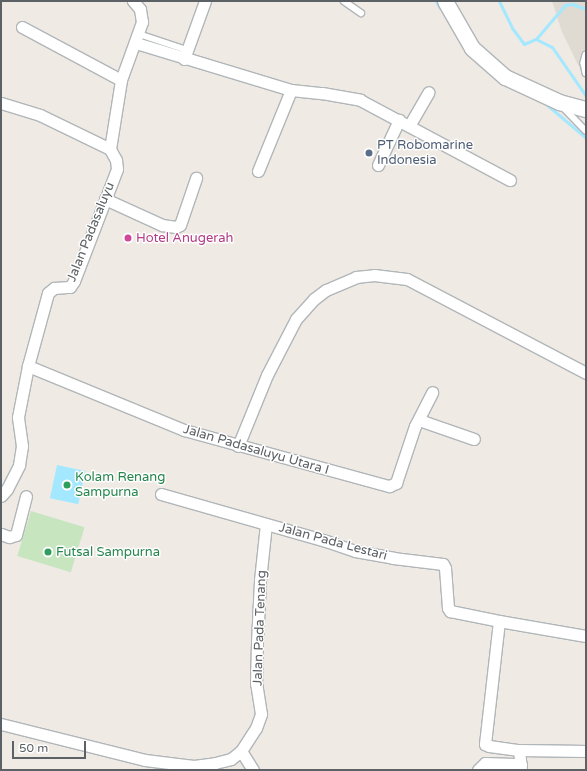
<!DOCTYPE html>
<style>
body{margin:0}
#map{position:relative;width:587px;height:771px;overflow:hidden;background:#efeae4;font-family:"Varela Round",sans-serif}
div>[style]{position:absolute}
[style*='--x']{left:calc(var(--x)*1px);top:calc(var(--y)*1px);width:calc(var(--w)*1px);rotate:calc(var(--a)*1deg)}
.education>*{inset:0;background:#dfdad2}
.green>*{inset:0;background:#c7e6c0;transform-origin:0 0}
.water>*{inset:0;background:#a4e8ff;transform-origin:0 0}
.stream>*{height:3px;margin:-1.5px;padding:0 1.5px;transform-origin:1.5px;border-radius:1.5px;background:#a4e8ff}
.roads{filter:drop-shadow(1px 0 #b1b6b9) drop-shadow(-1px 0 #b1b6b9) drop-shadow(0 1px #b1b6b9) drop-shadow(0 -1px #b1b6b9)}
.lane>*{height:5.5px;margin:-2.75px;padding:0 2.75px;transform-origin:2.75px;border-radius:2.75px;background:#fff}
.street>*{height:11px;margin:-5.5px;padding:0 5.5px;transform-origin:5.5px;border-radius:5.5px;background:#fff}
.secondary>*{height:15px;margin:-7.5px;padding:0 7.5px;transform-origin:7.5px;border-radius:7.5px;background:#fff}
.dots>*{width:11px;height:11px;translate:-50% -50%;box-sizing:border-box;border:2px solid #fff;border-radius:50%}
span{translate:-50% -50%;white-space:nowrap;text-align:center;line-height:1.15;-webkit-text-stroke:3px #fff;paint-order:stroke}
.service-label{font-size:13px;color:#4e5e75}
.left{translate:0 -50%;text-align:left}
.street-label{font-size:13px;color:#5c6165}
.hotel-label{font-size:13px;color:#b23c85}
.leisure-label{font-size:13px;color:#27864d}
.frame{position:absolute;inset:0;border:2px solid #5c6165;pointer-events:none}
.scale{position:absolute;left:12px;top:741px;width:74px;height:18px;box-sizing:border-box;border:2px solid #5c6165;border-top:0;padding-left:5px;font-size:12px;line-height:14px;white-space:nowrap;color:#5c6165;-webkit-text-stroke:3px #fff;paint-order:stroke}
</style>
<div id="map">
<div class="education">
<i style="clip-path:polygon(552px 1px,586px 1px,586px 81px,562px 32px)"></i>
</div>
<div class="green">
<i style="left:31px;top:511px;width:56px;height:47px;rotate:17deg"></i>
</div>
<div class="water">
<i style="left:57px;top:465px;width:29px;height:34px;rotate:12deg"></i>
</div>
<div class="stream">
<i style="--x:436;--y:1;--w:8;--a:60"></i>
<i style="--x:499;--y:1;--w:30;--a:64"></i>
<i style="--x:512;--y:28;--w:20;--a:53"></i>
<i style="--x:524;--y:44;--w:13;--a:-23"></i>
<i style="--x:536;--y:39;--w:18;--a:27"></i>
<i style="--x:552;--y:47;--w:60;--a:55.2"></i>
<i style="--x:536;--y:39;--w:45;--a:-49.5"></i>
<i style="--x:565;--y:5;--w:7;--a:-8"></i>
<i style="--x:572;--y:4;--w:15;--a:20"></i>
<i style="--x:546;--y:104;--w:52;--a:40.4"></i>
</div>
<div class="roads">
<div class="lane">
<i style="--x:344;--y:1;--w:21;--a:35"></i>
<i style="--x:139;--y:34;--w:51;--a:18.4"></i>
<i style="--x:586;--y:55;--w:8;--a:104"></i>
<i style="--x:584;--y:63;--w:10;--a:79"></i>
<i style="--x:563;--y:107;--w:33;--a:46"></i>
</div>
<div class="street">
<i style="--x:22;--y:27;--w:112;--a:28.2"></i>
<i style="--x:136;--y:43;--w:162;--a:16.9"></i>
<i style="--x:291;--y:90;--w:31;--a:6"></i>
<i style="--x:322;--y:93;--w:39;--a:10"></i>
<i style="--x:360;--y:100;--w:170;--a:28.1"></i>
<i style="--x:184;--y:59;--w:62;--a:-70.1"></i>
<i style="--x:1;--y:103;--w:41;--a:17.1"></i>
<i style="--x:40;--y:115;--w:78;--a:25.9"></i>
<i style="--x:409;--y:126;--w:39;--a:-60"></i>
<i style="--x:378;--y:165;--w:50;--a:-65"></i>
<i style="--x:258;--y:171;--w:87;--a:-67.8"></i>
<i style="--x:105;--y:199;--w:63;--a:24.5"></i>
<i style="--x:162;--y:225;--w:14;--a:8"></i>
<i style="--x:176;--y:227;--w:4;--a:-27"></i>
<i style="--x:180;--y:225;--w:50;--a:-71.2"></i>
<i style="--x:28;--y:366;--w:169;--a:22.3"></i>
<i style="--x:184;--y:430;--w:213;--a:15.3"></i>
<i style="--x:389;--y:486;--w:8;--a:-23"></i>
<i style="--x:396;--y:483;--w:60;--a:-71.6"></i>
<i style="--x:415;--y:426;--w:38;--a:-63"></i>
<i style="--x:419;--y:420;--w:58;--a:19.1"></i>
<i style="--x:238;--y:446;--w:77;--a:-67.8"></i>
<i style="--x:267;--y:375;--w:63;--a:-62.6"></i>
<i style="--x:296;--y:319;--w:27;--a:-48"></i>
<i style="--x:314;--y:299;--w:15;--a:-37"></i>
<i style="--x:326;--y:290;--w:33;--a:-23"></i>
<i style="--x:356;--y:277;--w:18;--a:-6"></i>
<i style="--x:374;--y:275;--w:33;--a:7"></i>
<i style="--x:407;--y:279;--w:202;--a:27.7"></i>
<i style="--x:161;--y:494;--w:172;--a:15.9"></i>
<i style="--x:326;--y:541;--w:31;--a:19"></i>
<i style="--x:355;--y:551;--w:39;--a:10"></i>
<i style="--x:393;--y:558;--w:50;--a:6.8"></i>
<i style="--x:443;--y:564;--w:4;--a:63"></i>
<i style="--x:445;--y:568;--w:40;--a:85.7"></i>
<i style="--x:448;--y:608;--w:4;--a:56"></i>
<i style="--x:450;--y:611;--w:50;--a:11.5"></i>
<i style="--x:499;--y:621;--w:88;--a:9.8"></i>
<i style="--x:1;--y:496;--w:9;--a:-49"></i>
<i style="--x:7;--y:489;--w:27;--a:-63"></i>
<i style="--x:19;--y:465;--w:19;--a:-81"></i>
<i style="--x:22;--y:446;--w:29;--a:-98"></i>
<i style="--x:18;--y:417;--w:52;--a:-78.9"></i>
<i style="--x:28;--y:366;--w:76;--a:-74.7"></i>
<i style="--x:48;--y:293;--w:8;--a:-40"></i>
<i style="--x:54;--y:288;--w:16;--a:-4"></i>
<i style="--x:70;--y:287;--w:7;--a:-56"></i>
<i style="--x:74;--y:281;--w:120;--a:-69"></i>
<i style="--x:117;--y:169;--w:9;--a:-96"></i>
<i style="--x:116;--y:160;--w:13;--a:-119"></i>
<i style="--x:110;--y:149;--w:70;--a:-80.9"></i>
<i style="--x:121;--y:80;--w:62;--a:-70.1"></i>
<i style="--x:142;--y:22;--w:13;--a:-99"></i>
<i style="--x:140;--y:9;--w:11;--a:-131"></i>
<i style="--x:1;--y:534;--w:9;--a:21"></i>
<i style="--x:9;--y:537;--w:7;--a:-16"></i>
<i style="--x:16;--y:535;--w:40;--a:-75.6"></i>
<i style="--x:499;--y:621;--w:124;--a:96.5"></i>
<i style="--x:485;--y:744;--w:4;--a:27"></i>
<i style="--x:489;--y:746;--w:30;--a:8"></i>
<i style="--x:519;--y:750;--w:20;--a:84"></i>
<i style="--x:1;--y:724;--w:148;--a:14"></i>
<i style="--x:145;--y:760;--w:49;--a:7"></i>
<i style="--x:194;--y:766;--w:21;--a:-8"></i>
<i style="--x:215;--y:763;--w:16;--a:-14"></i>
<i style="--x:231;--y:759;--w:13;--a:-39"></i>
<i style="--x:519;--y:750;--w:67;--a:0.9"></i>
<i style="--x:253;--y:770;--w:22;--a:-122"></i>
<i style="--x:241;--y:751;--w:27;--a:-57"></i>
<i style="--x:256;--y:728;--w:15;--a:-70"></i>
<i style="--x:261;--y:714;--w:30;--a:-99"></i>
<i style="--x:256;--y:684;--w:42;--a:-88.6"></i>
<i style="--x:257;--y:642;--w:62;--a:-87.2"></i>
<i style="--x:260;--y:580;--w:56;--a:-83.9"></i>
<i style="--x:478;--y:770;--w:10;--a:-45"></i>
<i style="--x:485;--y:763;--w:36;--a:2"></i>
</div>
<div class="secondary">
<i style="--x:445;--y:1;--w:54;--a:60.1"></i>
<i style="--x:472;--y:48;--w:44;--a:41.3"></i>
<i style="--x:505;--y:77;--w:60;--a:24.8"></i>
<i style="--x:559;--y:102;--w:28;--a:15"></i>
</div>
</div>
<div class="dots">
<i style="left:369px;top:153px;background:#5c6f8a"></i>
<i style="left:128px;top:238px;background:#d1479c"></i>
<i style="left:67px;top:485px;background:#2e9e5b"></i>
<i style="left:48px;top:552px;background:#2e9e5b"></i>
</div>
<div class="service-label">
<span class="left" style="left:377px;top:153px">PT Robomarine<br>Indonesia</span>
</div>
<div class="street-label">
<span style="left:91px;top:232px;rotate:-68deg">Jalan Padasaluyu</span>
<span style="left:256px;top:450px;rotate:16deg">Jalan Padasaluyu Utara I</span>
<span style="left:333px;top:542px;rotate:15deg">Jalan Pada Lestari</span>
<span style="left:260px;top:628px;rotate:-88deg">Jalan Pada Tenang</span>
</div>
<div class="hotel-label">
<span class="left" style="left:136px;top:238px">Hotel Anugerah</span>
</div>
<div class="leisure-label">
<span class="left" style="left:75px;top:485px">Kolam Renang<br>Sampurna</span>
<span class="left" style="left:56px;top:552px">Futsal Sampurna</span>
</div>
<div class="frame"></div>
<div class="scale">50 m</div>
</div>
